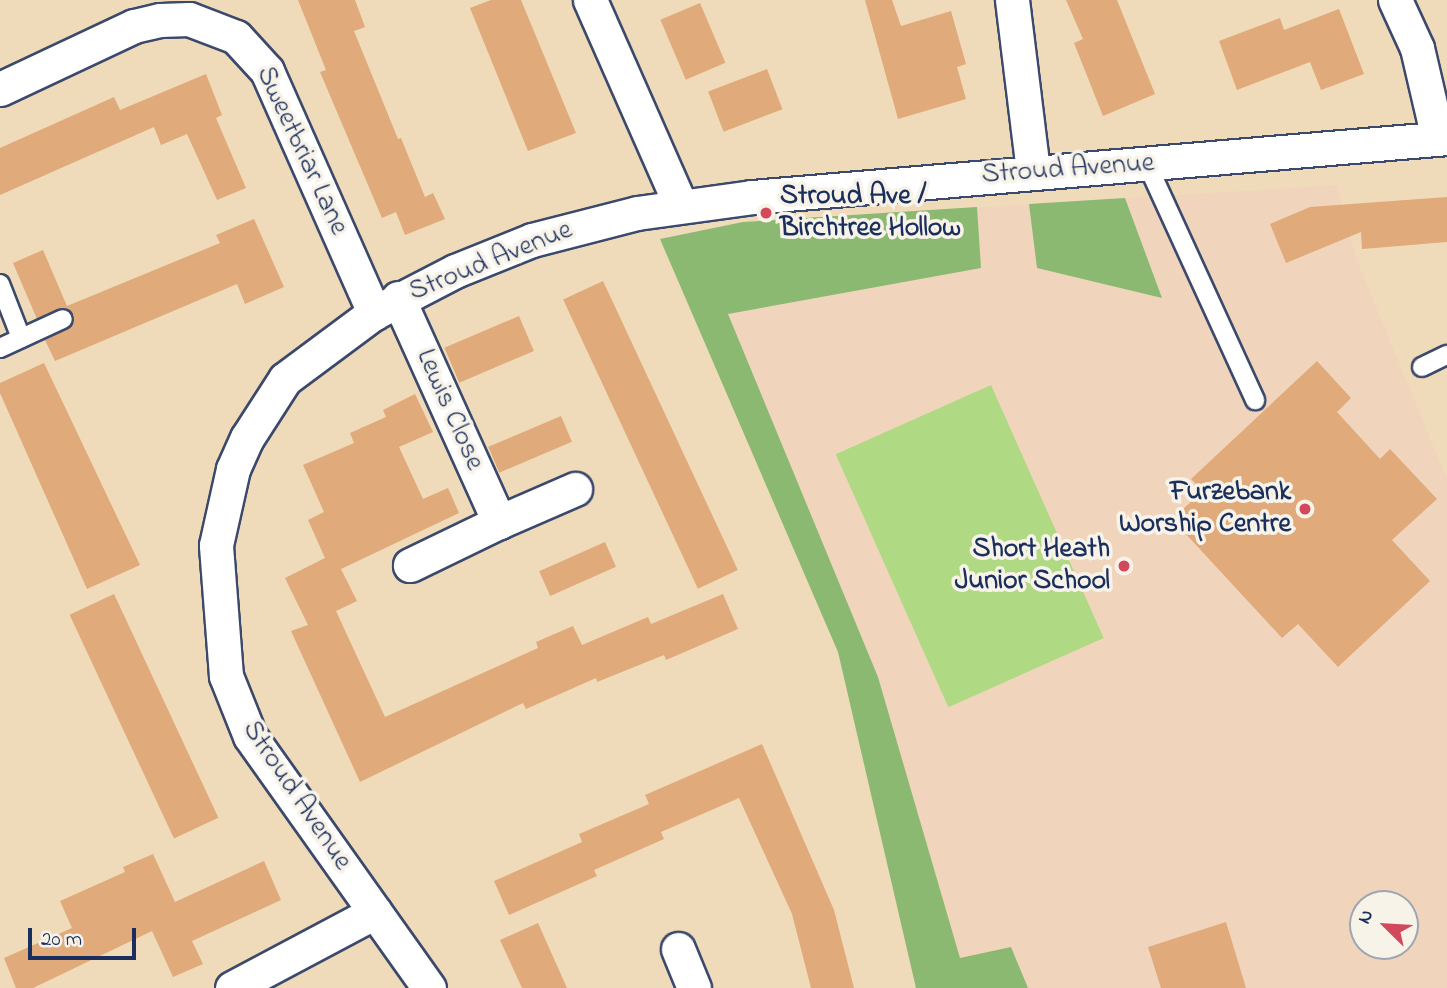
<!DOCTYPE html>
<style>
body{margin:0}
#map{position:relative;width:1447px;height:988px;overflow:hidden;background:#efdbb9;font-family:"Indie Flower",sans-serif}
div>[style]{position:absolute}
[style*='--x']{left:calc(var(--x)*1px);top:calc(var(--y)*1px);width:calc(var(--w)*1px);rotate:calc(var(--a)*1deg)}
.built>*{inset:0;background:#f0d5bc}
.green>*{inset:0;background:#b0d983;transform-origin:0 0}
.forest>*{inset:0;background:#8cb971}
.building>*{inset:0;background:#e0aa7a;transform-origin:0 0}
.roads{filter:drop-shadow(2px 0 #3b496c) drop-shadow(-2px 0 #3b496c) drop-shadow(0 2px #3b496c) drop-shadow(0 -2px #3b496c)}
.lane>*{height:18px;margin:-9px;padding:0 9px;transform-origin:9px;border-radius:9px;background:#fff}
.street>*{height:33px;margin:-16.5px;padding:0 16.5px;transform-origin:16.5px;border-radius:16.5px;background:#fff}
.dots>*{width:19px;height:19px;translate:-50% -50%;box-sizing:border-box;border:4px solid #f7f3e8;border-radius:50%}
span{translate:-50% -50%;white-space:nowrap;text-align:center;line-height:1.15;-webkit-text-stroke:7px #f7f3e8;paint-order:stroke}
.street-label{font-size:28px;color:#1b2f5e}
.poi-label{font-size:28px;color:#1b2f5e;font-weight:700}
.left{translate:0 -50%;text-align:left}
.right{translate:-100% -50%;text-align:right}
.north{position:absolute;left:1349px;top:890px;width:70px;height:70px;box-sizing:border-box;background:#f7f3e8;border:2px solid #9fa5b1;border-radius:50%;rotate:294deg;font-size:19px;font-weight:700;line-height:28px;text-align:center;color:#1b2f5e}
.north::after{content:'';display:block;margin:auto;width:24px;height:32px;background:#d1495b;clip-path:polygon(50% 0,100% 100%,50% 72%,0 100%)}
.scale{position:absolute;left:28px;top:928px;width:108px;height:32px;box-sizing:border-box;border:4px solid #1b2f5e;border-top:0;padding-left:9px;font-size:21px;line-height:24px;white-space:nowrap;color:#1b2f5e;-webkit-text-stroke:5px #f7f3e8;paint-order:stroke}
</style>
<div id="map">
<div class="built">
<i style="clip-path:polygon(evenodd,1337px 185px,1356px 258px,1447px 479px,1447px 988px,916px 988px,838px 652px,660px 239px,743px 222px,1337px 185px,1363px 904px,1405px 904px,1405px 946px,1363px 946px,1363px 904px)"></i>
</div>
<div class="green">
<i style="left:991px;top:385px;width:277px;height:170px;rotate:66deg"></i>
</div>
<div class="forest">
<i style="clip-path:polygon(1125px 198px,1162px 298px,1037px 268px,1029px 204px)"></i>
<i style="clip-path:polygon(977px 207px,981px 268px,728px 314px,878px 677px,960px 958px,1011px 947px,1028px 988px,916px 988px,838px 652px,660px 239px,743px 222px)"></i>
</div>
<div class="building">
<i style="clip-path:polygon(298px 0,355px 0,365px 27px,354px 31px,398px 139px,401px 138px,425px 197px,433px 193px,445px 219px,405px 235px,396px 212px,382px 218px,320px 72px,326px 70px)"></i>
<i style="clip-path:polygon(491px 0,521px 0,576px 133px,528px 151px,470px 8px)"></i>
<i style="clip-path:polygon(865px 0,892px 0,901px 26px,951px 11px,966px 64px,957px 67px,966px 99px,898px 119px)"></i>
<i style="clip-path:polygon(1066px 0,1117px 0,1155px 94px,1103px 116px,1074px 43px,1083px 39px)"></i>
<i style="left:700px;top:3px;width:65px;height:43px;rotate:67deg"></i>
<i style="clip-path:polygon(1339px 9px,1364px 74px,1321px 90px,1310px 62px,1237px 90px,1219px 41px,1280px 18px,1284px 30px)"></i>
<i style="left:767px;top:69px;width:43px;height:63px;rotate:69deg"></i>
<i style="clip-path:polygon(206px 74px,222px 115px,216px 118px,246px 188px,217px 200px,187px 134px,161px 145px,154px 127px,0 195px,0 148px,114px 97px,120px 110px)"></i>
<i style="clip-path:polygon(1447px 197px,1447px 242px,1362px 249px,1361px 232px,1286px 263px,1270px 224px,1310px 207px)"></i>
<i style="clip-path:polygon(254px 219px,284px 287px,245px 304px,237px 284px,55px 361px,45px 340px,72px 326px,74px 315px,63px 308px,37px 319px,13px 263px,43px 250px,67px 306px,220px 243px,216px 235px)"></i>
<i style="left:603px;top:281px;width:319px;height:44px;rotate:65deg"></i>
<i style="left:519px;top:316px;width:38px;height:81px;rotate:67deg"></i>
<i style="clip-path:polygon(1317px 361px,1351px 398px,1337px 412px,1380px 459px,1390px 449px,1437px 499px,1392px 540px,1430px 581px,1338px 667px,1298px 624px,1282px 638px,1172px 519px,1203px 491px,1191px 479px)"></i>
<i style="clip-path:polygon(44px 363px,140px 565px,87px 589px,0 393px,0 383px)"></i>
<i style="clip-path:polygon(415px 394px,433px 432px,399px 447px,423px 499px,448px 488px,459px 513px,341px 569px,357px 601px,336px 611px,385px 717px,538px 648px,536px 642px,573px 626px,582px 645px,648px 617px,651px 624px,723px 594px,738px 629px,666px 660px,664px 655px,597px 682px,596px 678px,526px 709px,523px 703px,360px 782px,291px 631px,308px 625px,285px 578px,325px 558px,308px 520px,324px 512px,303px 465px,354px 443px,350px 433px,386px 417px,383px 410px)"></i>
<i style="left:561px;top:416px;width:28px;height:79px;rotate:67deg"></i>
<i style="left:605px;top:542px;width:27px;height:72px;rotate:66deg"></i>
<i style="left:114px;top:594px;width:247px;height:49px;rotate:65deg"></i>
<i style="clip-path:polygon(762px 744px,834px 910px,854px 988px,811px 988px,792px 914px,739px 798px,661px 832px,664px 839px,594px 870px,597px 876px,509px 915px,494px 881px,582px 842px,579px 834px,649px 804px,645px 795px)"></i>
<i style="clip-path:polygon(153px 854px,175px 902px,264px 861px,281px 900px,192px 941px,203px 964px,173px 977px,152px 931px,33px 988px,16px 988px,4px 958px,72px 928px,60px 901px,125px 872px,123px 867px)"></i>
<i style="clip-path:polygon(1226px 922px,1246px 988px,1161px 988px,1148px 947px)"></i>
<i style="clip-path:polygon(538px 923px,567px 988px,522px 988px,500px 940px)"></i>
</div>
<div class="roads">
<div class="lane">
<i style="--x:1147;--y:164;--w:260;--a:65.4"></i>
<i style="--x:0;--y:284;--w:58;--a:68.7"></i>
<i style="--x:0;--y:348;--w:69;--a:-24.7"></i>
<i style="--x:1422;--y:367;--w:28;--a:-26"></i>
</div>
<div class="street">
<i style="--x:590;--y:0;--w:225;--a:66.2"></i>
<i style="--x:1012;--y:0;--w:173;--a:83"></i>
<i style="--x:1395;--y:0;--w:53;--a:65.4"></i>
<i style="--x:1417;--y:48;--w:92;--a:76.9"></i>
<i style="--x:0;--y:89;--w:148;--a:-25.2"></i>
<i style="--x:134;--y:26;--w:27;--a:-13"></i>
<i style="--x:160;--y:20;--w:29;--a:-2"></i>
<i style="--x:189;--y:19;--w:50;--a:21"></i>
<i style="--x:236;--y:37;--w:46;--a:47.6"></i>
<i style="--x:267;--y:71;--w:265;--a:66.1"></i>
<i style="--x:398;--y:298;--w:246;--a:65.7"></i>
<i style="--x:499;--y:522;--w:99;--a:154.2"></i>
<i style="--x:499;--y:522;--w:83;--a:-23.5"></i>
<i style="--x:678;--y:949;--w:42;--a:67.7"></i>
<i style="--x:232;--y:988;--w:162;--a:-28"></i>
<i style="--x:429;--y:988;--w:309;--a:-125.4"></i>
<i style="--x:250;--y:736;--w:65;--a:-111.8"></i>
<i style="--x:226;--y:676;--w:131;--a:-94.4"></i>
<i style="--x:216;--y:545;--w:78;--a:-77.4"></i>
<i style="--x:233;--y:469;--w:34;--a:-66"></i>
<i style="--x:247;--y:438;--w:70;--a:-57.2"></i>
<i style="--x:285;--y:379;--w:111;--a:-36.6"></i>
<i style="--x:374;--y:313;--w:91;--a:-27.4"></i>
<i style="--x:455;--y:271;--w:83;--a:-21.9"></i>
<i style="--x:532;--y:240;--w:108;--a:-14.4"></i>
<i style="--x:637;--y:213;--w:116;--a:-7.9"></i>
<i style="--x:752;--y:197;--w:697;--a:-4.85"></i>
</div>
</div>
<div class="dots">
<i style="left:766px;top:213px;background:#d1495b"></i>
<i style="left:1305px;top:509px;background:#d1495b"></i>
<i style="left:1124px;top:566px;background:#d1495b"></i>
</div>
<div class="street-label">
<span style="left:301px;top:151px;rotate:65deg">Sweetbriar Lane</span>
<span style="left:1068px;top:170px;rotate:-4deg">Stroud Avenue</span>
<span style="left:491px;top:262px;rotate:-22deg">Stroud Avenue</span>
<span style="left:449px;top:410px;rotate:66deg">Lewis Close</span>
<span style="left:296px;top:796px;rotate:56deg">Stroud Avenue</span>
</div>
<div class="poi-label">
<span class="left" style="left:780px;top:213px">Stroud Ave /<br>Birchtree Hollow</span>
<span class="right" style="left:1291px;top:509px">Furzebank<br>Worship Centre</span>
<span class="right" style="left:1110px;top:566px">Short Heath<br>Junior School</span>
</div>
<div class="north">N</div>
<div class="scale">20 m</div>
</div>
